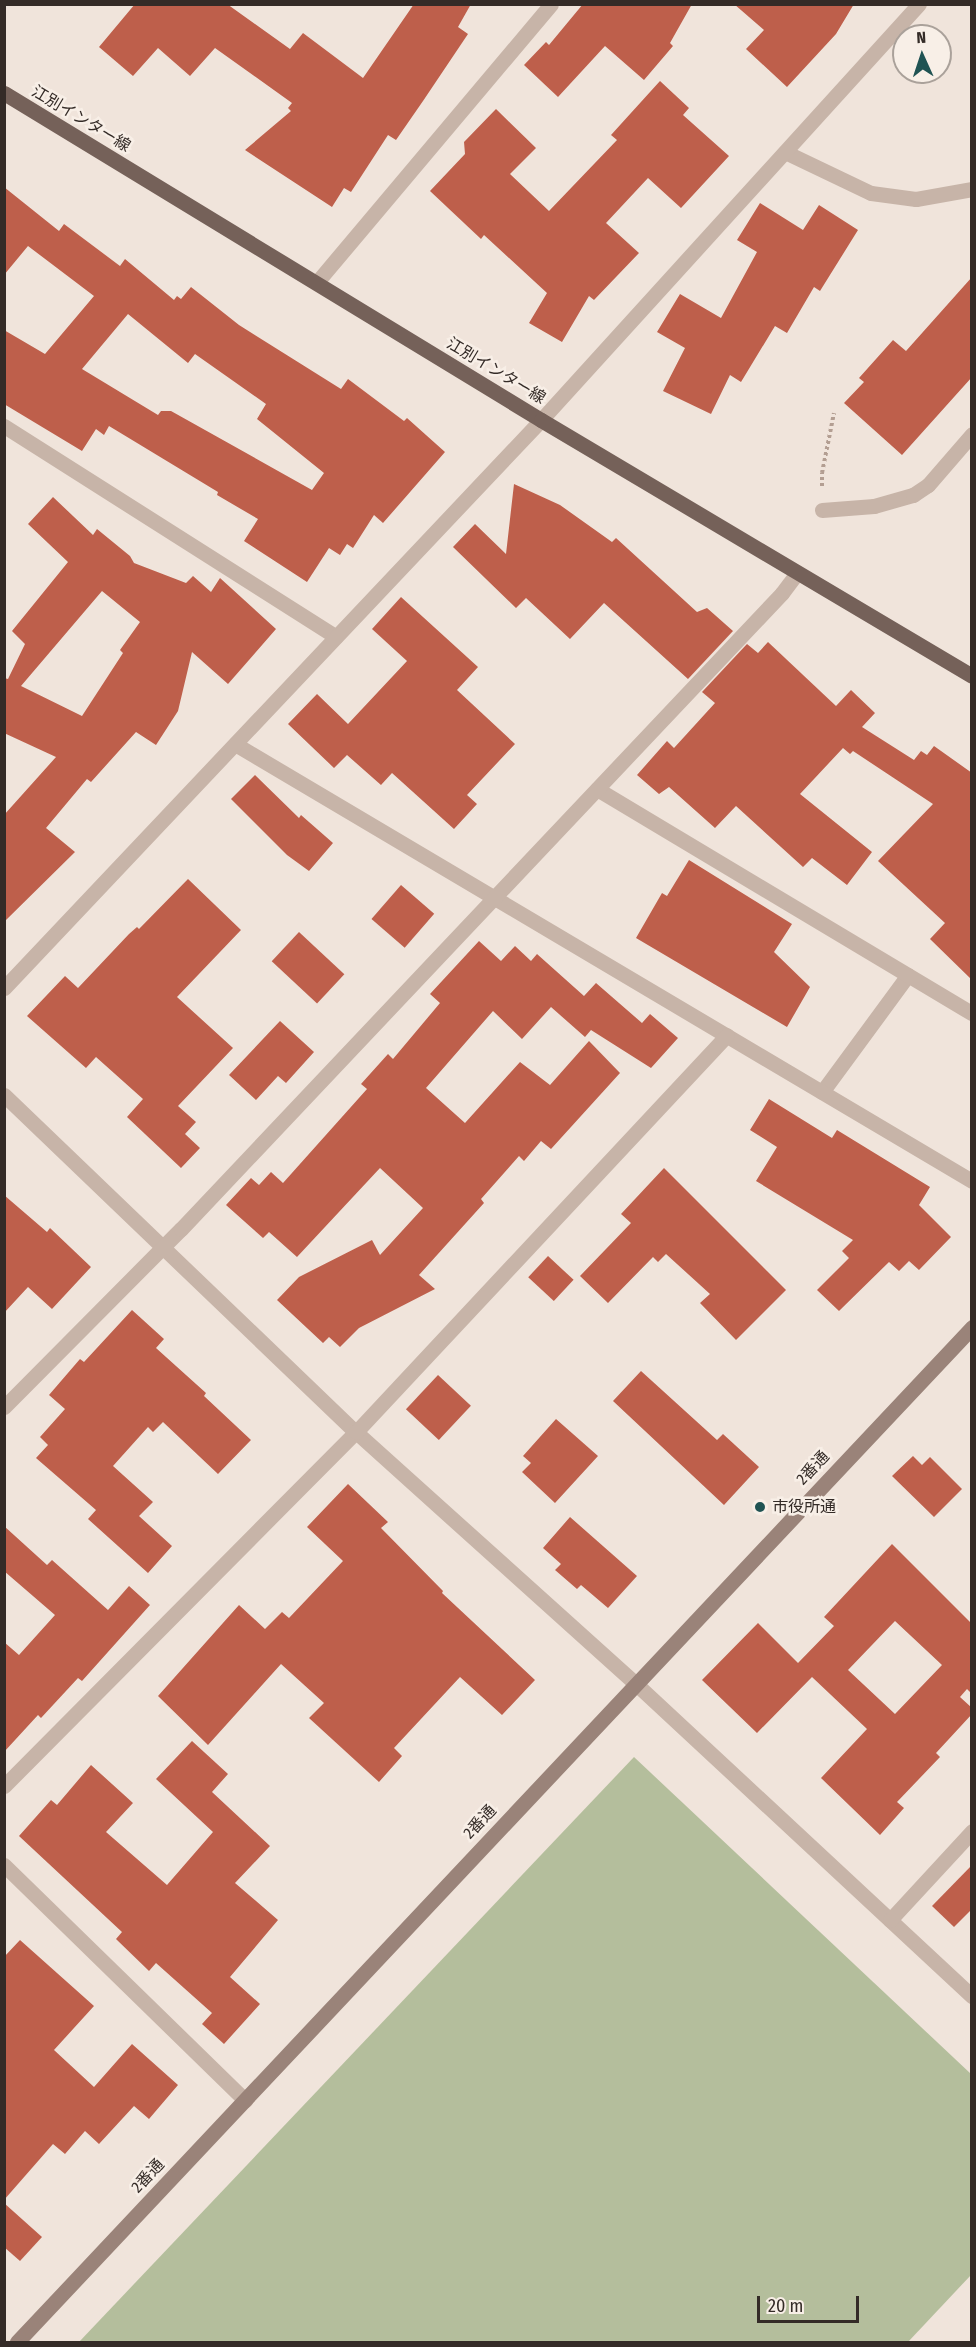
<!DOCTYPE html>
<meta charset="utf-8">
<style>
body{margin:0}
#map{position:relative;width:976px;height:2347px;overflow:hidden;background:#f0e4db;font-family:"Fira Sans Condensed","Noto Sans JP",sans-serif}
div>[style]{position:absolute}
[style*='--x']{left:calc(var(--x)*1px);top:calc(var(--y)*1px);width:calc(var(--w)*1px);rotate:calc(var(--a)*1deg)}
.green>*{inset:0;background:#b4be9c}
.building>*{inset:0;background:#be5f4b;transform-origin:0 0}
.path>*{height:4px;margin-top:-2px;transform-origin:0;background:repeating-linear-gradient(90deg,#b39e92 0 3px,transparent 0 6px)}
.lane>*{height:15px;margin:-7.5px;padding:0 7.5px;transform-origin:7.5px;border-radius:7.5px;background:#c7b4a8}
.street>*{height:15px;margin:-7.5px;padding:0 7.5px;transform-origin:7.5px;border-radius:7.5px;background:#c7b4a8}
.secondary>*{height:15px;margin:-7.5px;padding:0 7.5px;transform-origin:7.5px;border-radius:7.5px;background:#9a8379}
.primary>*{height:15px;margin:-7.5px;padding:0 7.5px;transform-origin:7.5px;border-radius:7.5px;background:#756159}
.dots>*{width:16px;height:16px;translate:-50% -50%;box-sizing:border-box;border:3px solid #f8efe7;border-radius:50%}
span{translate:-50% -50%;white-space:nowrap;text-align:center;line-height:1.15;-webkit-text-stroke:5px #f8efe7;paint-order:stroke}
.street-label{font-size:16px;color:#342b27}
.poi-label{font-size:16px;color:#342b27}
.left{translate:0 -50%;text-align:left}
.frame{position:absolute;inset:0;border:6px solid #342b27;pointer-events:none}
.north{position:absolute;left:892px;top:24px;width:60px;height:60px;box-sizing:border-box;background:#f8efe7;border:2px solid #aaa19a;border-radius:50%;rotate:357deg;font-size:16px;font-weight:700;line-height:24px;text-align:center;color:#342b27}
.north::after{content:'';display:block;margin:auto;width:21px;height:27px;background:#205353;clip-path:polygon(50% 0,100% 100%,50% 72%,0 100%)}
.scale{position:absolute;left:757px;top:2296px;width:102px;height:27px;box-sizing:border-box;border:3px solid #342b27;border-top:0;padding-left:8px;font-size:18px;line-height:21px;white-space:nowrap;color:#342b27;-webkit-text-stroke:4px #f8efe7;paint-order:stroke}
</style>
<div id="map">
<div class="green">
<i style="clip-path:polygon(634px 1757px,971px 2074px,971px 2275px,908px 2342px,79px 2342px)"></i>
</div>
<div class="building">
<i style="clip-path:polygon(135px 4px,227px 4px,290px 49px,303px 33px,363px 78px,414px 4px,471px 4px,458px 27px,468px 34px,423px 101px,396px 140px,388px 135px,351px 192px,344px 188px,332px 207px,245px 150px,291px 111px,288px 108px,292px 103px,215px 48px,190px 76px,158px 48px,133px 76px,99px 47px)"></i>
<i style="clip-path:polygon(583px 4px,692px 4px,670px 43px,673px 46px,644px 80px,605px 46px,558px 97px,524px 65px,546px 42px,549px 45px)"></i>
<i style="clip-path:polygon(734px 4px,854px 4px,836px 34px,787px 87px,746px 49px,764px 30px)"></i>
<i style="clip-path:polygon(660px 81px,689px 108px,683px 115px,729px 156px,681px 208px,648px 178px,606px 223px,639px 253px,594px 300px,589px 296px,562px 342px,529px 323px,547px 293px,484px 235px,481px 239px,430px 191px,465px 154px,464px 142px,496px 109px,536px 148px,510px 174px,549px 211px,617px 140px,611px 135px)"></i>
<i style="clip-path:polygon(evenodd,4px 187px,59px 231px,64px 224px,120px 266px,125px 259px,174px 300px,177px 296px,181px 299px,191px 287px,239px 325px,341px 389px,348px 379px,404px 421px,407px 418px,445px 452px,383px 523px,374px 515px,353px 548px,347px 544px,340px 555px,329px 548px,307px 582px,244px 541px,258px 519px,217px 495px,218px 492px,109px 426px,104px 435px,96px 429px,82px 451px,4px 404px,4px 330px,45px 354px,94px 296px,28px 246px,4px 275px,4px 187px,128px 314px,188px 363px,195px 354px,266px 404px,257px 419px,324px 473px,312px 490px,171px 411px,161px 411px,158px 415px,82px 369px,128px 314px)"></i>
<i style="clip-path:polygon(760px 203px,803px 230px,819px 205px,858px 230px,820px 291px,814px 287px,787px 333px,775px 326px,741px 382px,730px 375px,711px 414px,663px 391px,685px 348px,657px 332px,680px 294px,721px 318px,757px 252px,737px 240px)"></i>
<i style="clip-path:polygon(972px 277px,972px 377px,902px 455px,844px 403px,864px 382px,859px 378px,893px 340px,906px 351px)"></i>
<i style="clip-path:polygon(514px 484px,560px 505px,612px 542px,616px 538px,697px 612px,707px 608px,733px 631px,688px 679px,604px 603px,570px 639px,526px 598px,516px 608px,453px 547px,475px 524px,506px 554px)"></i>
<i style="clip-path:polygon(evenodd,53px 497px,93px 535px,97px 529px,130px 556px,134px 563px,186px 583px,193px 576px,211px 592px,220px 578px,276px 629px,228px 684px,192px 652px,178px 711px,156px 745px,136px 732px,91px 782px,87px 779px,46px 828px,75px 852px,4px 922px,4px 815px,56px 757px,4px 733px,4px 678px,8px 679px,25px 644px,12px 631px,68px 562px,28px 524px,53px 497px,102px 591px,140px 622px,120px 650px,123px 653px,82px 716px,21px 686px,102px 591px)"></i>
<i style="clip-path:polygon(401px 597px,478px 667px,457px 690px,515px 744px,467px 795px,477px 804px,454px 829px,392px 773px,381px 785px,347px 755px,334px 768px,288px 724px,317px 694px,348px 724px,407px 661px,372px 629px)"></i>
<i style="clip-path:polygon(768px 642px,836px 706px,851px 690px,875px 713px,862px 727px,914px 760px,921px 751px,927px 755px,934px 746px,972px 773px,972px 980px,930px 939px,945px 923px,878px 861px,933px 804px,853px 751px,850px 754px,843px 748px,800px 794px,872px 852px,847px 885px,812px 858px,803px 867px,736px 806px,715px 828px,669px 787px,659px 794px,637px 775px,667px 741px,674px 748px,715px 703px,702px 692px,747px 644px,758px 653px)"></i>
<i style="clip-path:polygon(255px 775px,299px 818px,301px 815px,333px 843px,309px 871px,287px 855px,231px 799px)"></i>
<i style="clip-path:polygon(689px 860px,792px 924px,774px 952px,810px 987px,787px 1027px,636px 938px,662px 893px,667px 896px)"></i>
<i style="clip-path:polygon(188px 879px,241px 930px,177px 997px,233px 1048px,178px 1106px,196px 1122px,185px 1134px,200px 1148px,181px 1168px,127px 1117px,143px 1099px,96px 1057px,86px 1068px,27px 1016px,65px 976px,78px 988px,129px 934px,137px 927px,139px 929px)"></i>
<i style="left:401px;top:885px;width:44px;height:45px;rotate:41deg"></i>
<i style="left:299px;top:932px;width:62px;height:40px;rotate:43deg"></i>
<i style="clip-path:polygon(479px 941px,501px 961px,515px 946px,531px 961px,537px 954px,584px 996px,596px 983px,642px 1023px,650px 1014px,678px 1038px,651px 1068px,591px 1030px,585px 1037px,551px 1007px,522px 1039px,493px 1011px,426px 1088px,465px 1123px,520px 1062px,550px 1085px,589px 1041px,620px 1073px,551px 1149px,541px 1141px,524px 1161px,519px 1156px,481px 1199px,484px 1203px,419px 1275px,435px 1289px,359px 1328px,340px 1347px,329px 1337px,323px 1343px,277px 1300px,299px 1277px,372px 1240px,380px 1255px,423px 1208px,380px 1168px,297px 1257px,269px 1232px,263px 1238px,226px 1205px,251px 1178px,259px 1185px,271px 1172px,283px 1183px,367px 1089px,361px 1084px,388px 1054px,393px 1059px,440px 1003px,430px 994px)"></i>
<i style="clip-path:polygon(280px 1021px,314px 1052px,286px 1083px,278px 1076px,256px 1100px,229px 1075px)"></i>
<i style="clip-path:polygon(769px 1099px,832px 1138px,837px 1130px,930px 1187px,919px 1205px,951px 1237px,919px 1270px,909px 1261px,899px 1271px,889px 1262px,839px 1311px,817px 1290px,849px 1258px,842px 1251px,853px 1240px,756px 1181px,777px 1147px,750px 1130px)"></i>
<i style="clip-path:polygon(664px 1168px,786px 1290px,736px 1340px,700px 1303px,710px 1294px,666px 1254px,658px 1262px,653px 1257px,608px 1303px,580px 1276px,631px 1223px,621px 1214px)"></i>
<i style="clip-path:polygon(4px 1195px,47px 1232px,50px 1228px,91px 1267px,52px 1309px,28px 1287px,4px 1313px)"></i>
<i style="left:548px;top:1256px;width:35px;height:29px;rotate:43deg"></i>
<i style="clip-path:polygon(132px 1310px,164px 1339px,156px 1348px,206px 1393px,204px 1396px,251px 1440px,218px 1474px,163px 1422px,153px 1432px,148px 1427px,113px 1466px,153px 1502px,139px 1516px,172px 1546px,148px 1573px,88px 1519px,96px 1510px,36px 1458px,48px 1445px,40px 1437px,65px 1409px,49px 1395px,80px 1359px,84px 1362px)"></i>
<i style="clip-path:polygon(641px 1371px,717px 1440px,723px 1434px,759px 1467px,724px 1505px,613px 1401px)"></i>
<i style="left:438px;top:1375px;width:45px;height:47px;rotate:43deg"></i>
<i style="clip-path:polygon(556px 1419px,598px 1456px,555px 1503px,522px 1472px,531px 1463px,523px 1456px)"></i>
<i style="clip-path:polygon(913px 1456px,922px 1465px,930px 1457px,962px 1489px,934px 1517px,892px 1476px)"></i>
<i style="clip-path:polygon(348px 1484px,388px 1522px,381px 1528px,443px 1591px,442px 1593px,535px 1680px,502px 1715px,460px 1677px,394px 1748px,402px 1756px,379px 1782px,309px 1718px,324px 1703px,281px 1664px,208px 1745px,158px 1696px,239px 1605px,265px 1629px,282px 1612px,289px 1618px,343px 1561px,307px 1527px)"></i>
<i style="clip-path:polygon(570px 1517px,637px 1576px,608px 1608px,581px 1585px,577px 1589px,555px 1570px,561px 1564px,543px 1548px)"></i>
<i style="clip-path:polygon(4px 1526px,47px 1565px,52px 1560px,108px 1610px,129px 1586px,150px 1605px,82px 1681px,78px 1678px,41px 1718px,38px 1715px,4px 1752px,4px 1642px,19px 1655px,55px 1615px,4px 1571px)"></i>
<i style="clip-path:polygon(evenodd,892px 1544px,972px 1624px,972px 1694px,967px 1689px,960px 1697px,972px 1708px,972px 1714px,936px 1753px,940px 1757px,897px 1802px,904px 1808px,880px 1835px,821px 1778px,867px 1729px,812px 1677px,757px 1733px,702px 1680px,758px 1623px,798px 1663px,834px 1626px,824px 1617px,892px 1544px,895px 1621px,942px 1665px,895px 1714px,848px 1670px,895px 1621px)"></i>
<i style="clip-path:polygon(192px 1741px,228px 1774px,212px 1792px,270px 1846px,235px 1883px,278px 1920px,230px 1977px,260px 2004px,224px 2044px,202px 2024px,212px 2013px,156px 1963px,149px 1971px,116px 1939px,122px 1932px,19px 1836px,51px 1800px,57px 1805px,91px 1765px,133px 1803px,106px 1832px,167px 1885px,213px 1832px,156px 1779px)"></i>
<i style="clip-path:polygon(972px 1865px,972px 1909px,954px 1927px,932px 1906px)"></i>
<i style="clip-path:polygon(20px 1940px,94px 2006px,54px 2050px,94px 2087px,132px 2044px,178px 2085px,149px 2119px,134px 2106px,99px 2144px,85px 2131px,65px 2154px,53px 2144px,4px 2200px,4px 1957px)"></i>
<i style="clip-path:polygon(4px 2203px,42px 2237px,20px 2261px,4px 2247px)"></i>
</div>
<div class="path">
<i style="--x:822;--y:486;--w:13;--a:-90"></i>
<i style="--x:822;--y:473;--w:61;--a:-78.7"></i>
</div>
<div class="lane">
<i style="--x:785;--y:152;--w:95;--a:25.5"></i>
<i style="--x:871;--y:193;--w:45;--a:7.6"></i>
<i style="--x:916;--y:199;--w:57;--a:-10.1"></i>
<i style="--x:822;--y:510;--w:52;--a:-4.4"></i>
<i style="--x:874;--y:506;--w:41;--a:-15.8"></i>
<i style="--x:913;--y:495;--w:18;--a:-34"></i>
<i style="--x:928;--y:485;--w:67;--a:-49.2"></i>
<i style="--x:822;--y:1092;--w:145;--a:-53.7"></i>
</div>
<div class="street">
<i style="--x:317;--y:282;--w:363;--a:-49.9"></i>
<i style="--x:4;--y:426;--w:393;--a:32.4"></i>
<i style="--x:235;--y:744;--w:857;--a:30.67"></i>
<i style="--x:597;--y:789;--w:437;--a:30.9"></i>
<i style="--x:4;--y:988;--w:782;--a:-46.61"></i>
<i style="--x:541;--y:420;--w:562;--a:-47.74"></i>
<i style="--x:4;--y:1095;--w:487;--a:43.8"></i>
<i style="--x:356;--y:1432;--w:375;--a:42"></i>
<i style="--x:635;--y:1683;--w:460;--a:42.9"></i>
<i style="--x:4;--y:1407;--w:251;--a:-45.2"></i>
<i style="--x:181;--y:1229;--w:875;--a:-46.62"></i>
<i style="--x:782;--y:593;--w:25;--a:-53"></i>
<i style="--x:4;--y:1786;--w:499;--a:-45.2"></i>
<i style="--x:356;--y:1432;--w:543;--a:-46.94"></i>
<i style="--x:4;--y:1865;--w:337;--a:44.3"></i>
<i style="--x:890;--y:1920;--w:121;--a:-47.3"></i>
</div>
<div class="secondary">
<i style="--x:17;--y:2342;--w:1394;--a:-46.74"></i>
</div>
<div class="primary">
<i style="--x:4;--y:93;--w:629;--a:31.34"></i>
<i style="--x:541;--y:420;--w:501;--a:30.71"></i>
</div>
<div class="dots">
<i style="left:760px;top:1507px;background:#205353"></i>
</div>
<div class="street-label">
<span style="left:81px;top:119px;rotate:31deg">江別インター線</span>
<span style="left:496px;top:371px;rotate:31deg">江別インター線</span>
<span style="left:813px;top:1468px;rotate:-47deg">2番通</span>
<span style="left:480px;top:1822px;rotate:-47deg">2番通</span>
<span style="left:148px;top:2176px;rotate:-47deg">2番通</span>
</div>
<div class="poi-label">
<span class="left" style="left:772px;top:1507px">市役所通</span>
</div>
<div class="frame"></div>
<div class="north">N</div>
<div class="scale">20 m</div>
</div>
